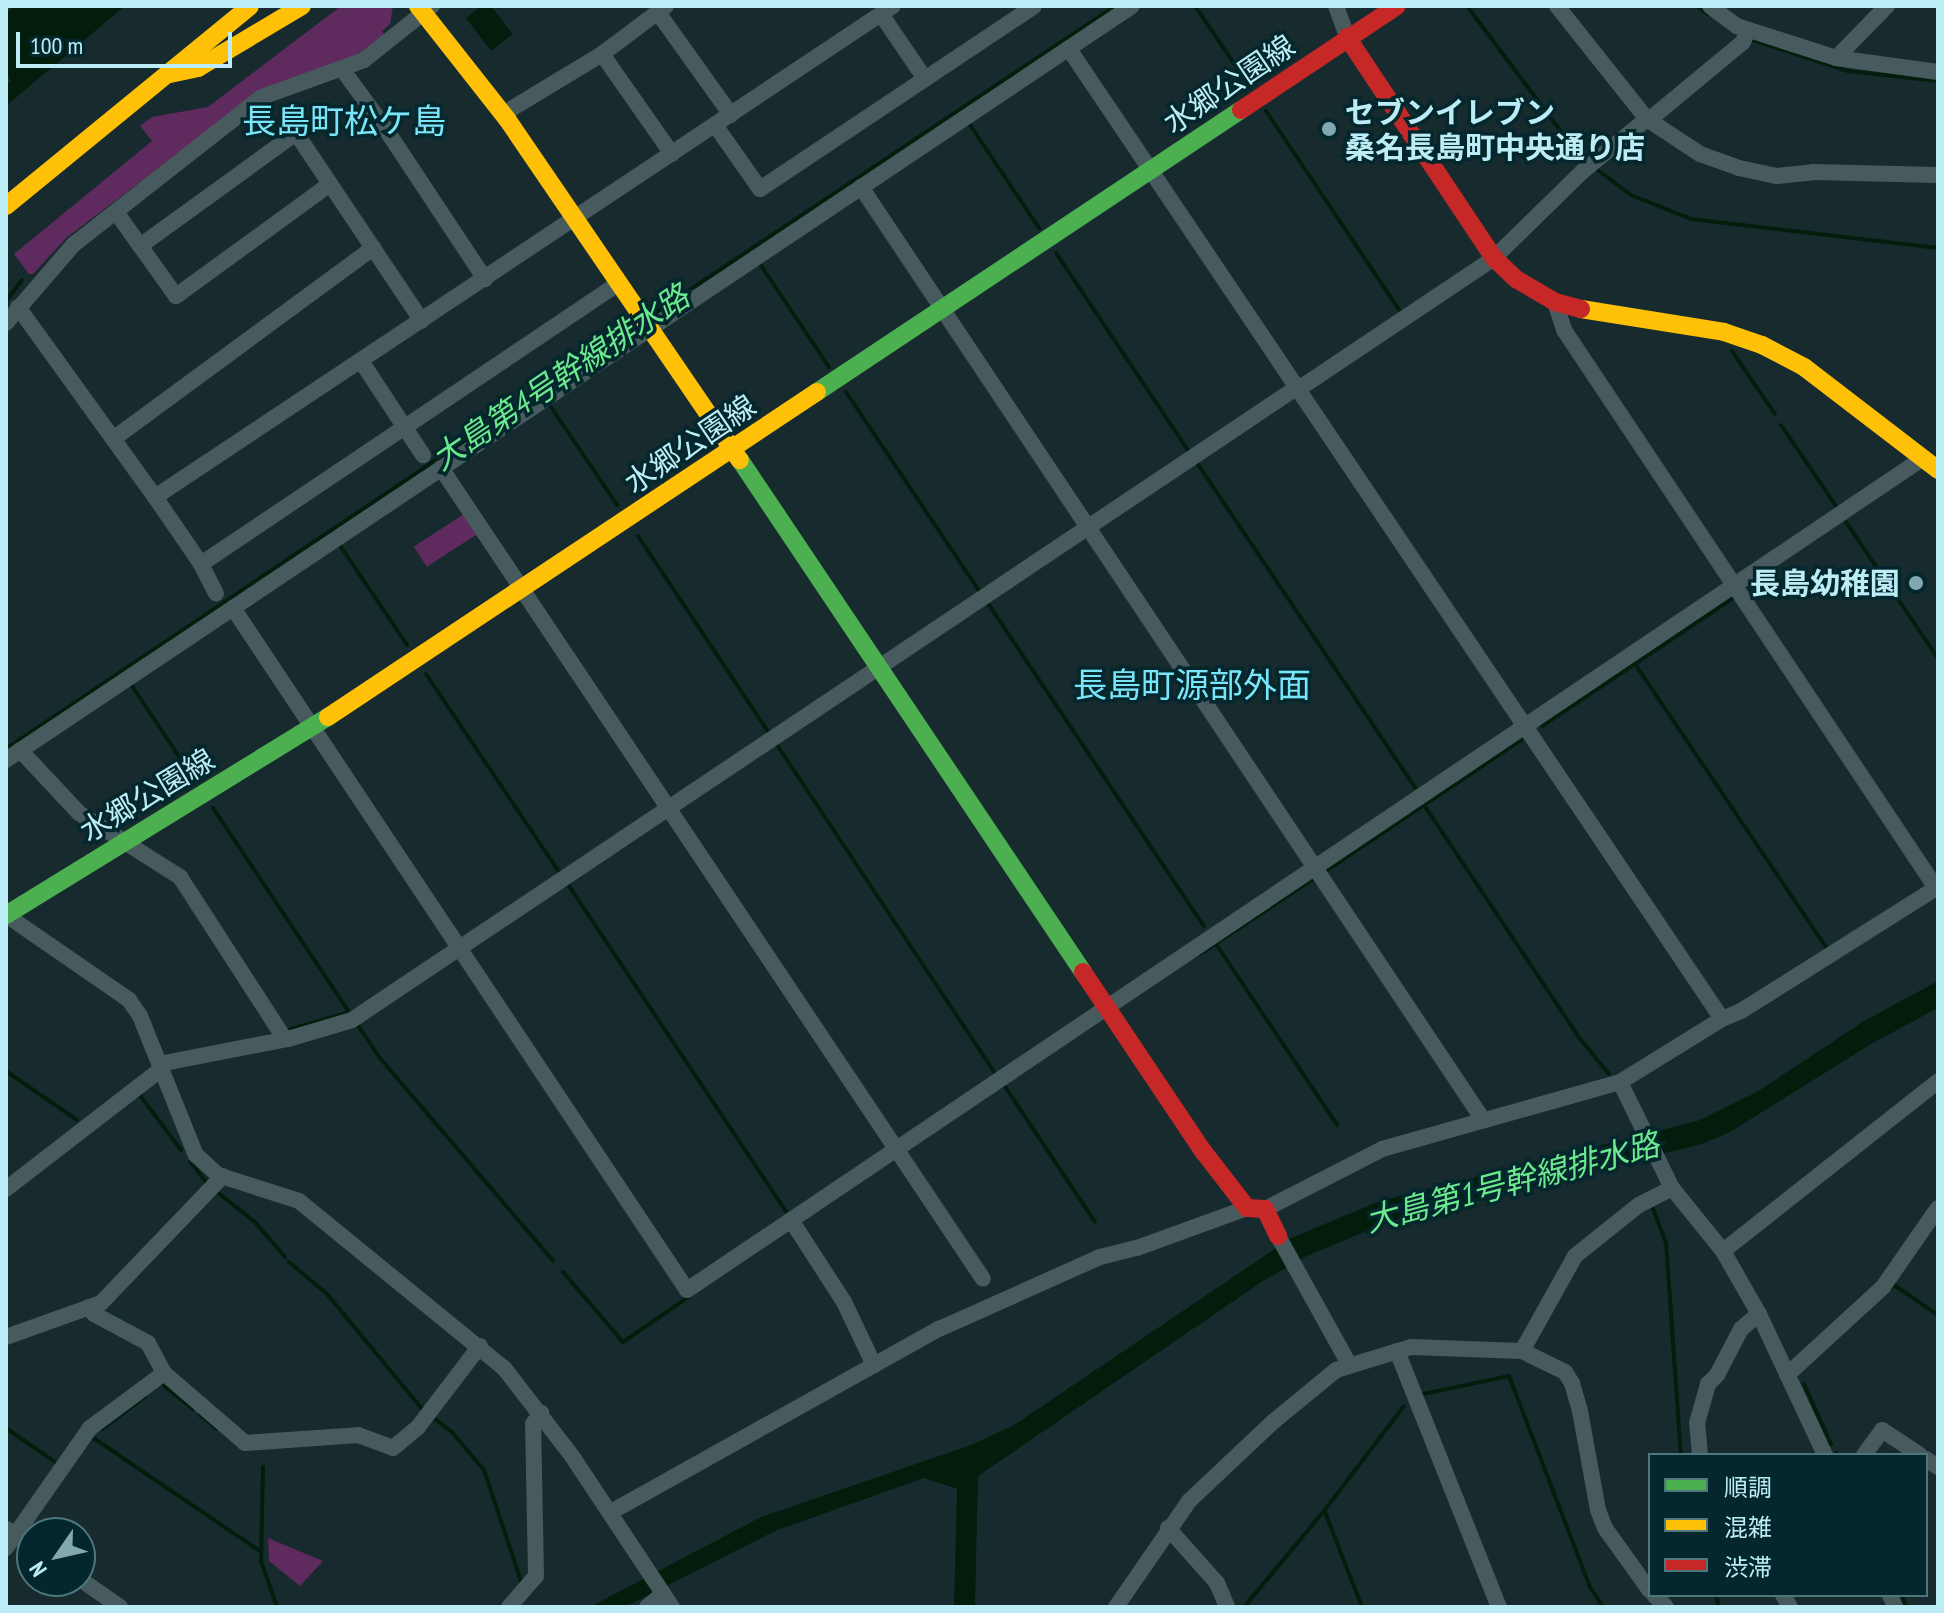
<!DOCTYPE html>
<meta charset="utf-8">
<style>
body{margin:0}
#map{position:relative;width:1944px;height:1613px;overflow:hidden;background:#172b2e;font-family:"PT Sans Narrow","Noto Sans JP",sans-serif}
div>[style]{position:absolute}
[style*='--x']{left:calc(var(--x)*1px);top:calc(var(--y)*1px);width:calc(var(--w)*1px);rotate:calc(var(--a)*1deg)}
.green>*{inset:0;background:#5f2a5e;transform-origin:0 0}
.water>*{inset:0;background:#021d0b}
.stream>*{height:4px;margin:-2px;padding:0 2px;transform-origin:2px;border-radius:2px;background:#021d0b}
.street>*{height:16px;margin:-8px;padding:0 8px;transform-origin:8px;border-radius:8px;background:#475b5e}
.fast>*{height:18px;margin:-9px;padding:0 9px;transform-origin:9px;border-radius:9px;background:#4caf50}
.slow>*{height:18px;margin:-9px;padding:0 9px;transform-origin:9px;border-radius:9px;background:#ffc107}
.jam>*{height:18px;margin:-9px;padding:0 9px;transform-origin:9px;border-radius:9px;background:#c62828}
.dots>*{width:22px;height:22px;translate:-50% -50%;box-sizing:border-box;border:4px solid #03272d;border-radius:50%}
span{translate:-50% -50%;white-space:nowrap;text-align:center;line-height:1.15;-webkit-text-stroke:7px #03272d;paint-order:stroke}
.street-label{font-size:30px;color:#bcedf6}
.poi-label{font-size:30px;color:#bcedf6;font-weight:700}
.left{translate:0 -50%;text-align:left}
.right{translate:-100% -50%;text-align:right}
.water-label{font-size:32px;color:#6ce88e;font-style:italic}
.quarter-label{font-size:34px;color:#79e5f8}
.frame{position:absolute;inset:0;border:8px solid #bcedf6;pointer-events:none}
.legend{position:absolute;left:1648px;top:1453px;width:280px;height:144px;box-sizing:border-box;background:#03272d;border:2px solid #4d767d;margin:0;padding:10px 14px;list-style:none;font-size:24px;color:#bcedf6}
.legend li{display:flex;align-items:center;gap:16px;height:40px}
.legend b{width:40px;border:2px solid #4d767d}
.north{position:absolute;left:16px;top:1517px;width:80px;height:80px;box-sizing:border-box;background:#03272d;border:2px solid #4d767d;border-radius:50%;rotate:236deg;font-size:22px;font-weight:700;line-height:32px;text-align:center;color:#bcedf6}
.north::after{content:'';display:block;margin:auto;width:28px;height:36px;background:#82a9b0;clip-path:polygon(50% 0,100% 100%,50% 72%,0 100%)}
.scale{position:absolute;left:16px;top:32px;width:216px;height:36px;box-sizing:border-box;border:4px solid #bcedf6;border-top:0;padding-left:10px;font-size:24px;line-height:28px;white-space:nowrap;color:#bcedf6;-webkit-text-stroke:6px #03272d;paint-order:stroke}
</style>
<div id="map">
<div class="green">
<i style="clip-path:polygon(341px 6px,393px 6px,390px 24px,382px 31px,385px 36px,352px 58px,262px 90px,66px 238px,33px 274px,29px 274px,14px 254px,152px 141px,140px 126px,152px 117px,208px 107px)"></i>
<i style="left:464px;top:514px;width:24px;height:60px;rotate:57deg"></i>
<i style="clip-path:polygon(268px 1538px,323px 1561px,300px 1586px,269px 1561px)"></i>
</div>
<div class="water">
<i style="clip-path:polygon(15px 6px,125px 6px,6px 106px,6px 86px,11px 81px,6px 71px,6px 13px)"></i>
<i style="clip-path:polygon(481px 6px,491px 6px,513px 34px,491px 51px,466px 18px)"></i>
<i style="clip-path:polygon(1938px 981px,1938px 1008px,1871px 1044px,1730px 1132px,1702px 1144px,1388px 1222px,1307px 1256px,1263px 1281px,978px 1476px,975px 1607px,954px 1607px,957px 1489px,924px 1478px,775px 1531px,625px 1607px,590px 1607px,761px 1517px,971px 1445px,1014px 1425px,1291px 1238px,1380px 1201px,1697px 1121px,1757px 1092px,1864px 1021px)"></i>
</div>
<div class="stream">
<i style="--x:1195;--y:6;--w:87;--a:55.8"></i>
<i style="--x:1467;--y:6;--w:174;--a:53.2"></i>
<i style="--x:1571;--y:145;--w:24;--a:45"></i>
<i style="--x:1697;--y:6;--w:14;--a:36"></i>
<i style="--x:1750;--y:39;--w:103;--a:18.1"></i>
<i style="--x:1848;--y:71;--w:91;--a:6.3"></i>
<i style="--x:1266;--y:111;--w:239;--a:56.2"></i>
<i style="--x:968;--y:122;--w:128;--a:56.2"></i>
<i style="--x:1595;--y:168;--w:45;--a:36.9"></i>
<i style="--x:1631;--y:195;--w:65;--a:21.8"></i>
<i style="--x:1691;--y:219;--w:249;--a:6.7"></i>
<i style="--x:1056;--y:253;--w:239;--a:56.2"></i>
<i style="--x:760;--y:264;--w:124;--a:56.2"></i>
<i style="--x:6;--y:301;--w:26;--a:-53"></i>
<i style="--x:652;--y:315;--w:557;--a:-33.72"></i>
<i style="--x:1732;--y:351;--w:76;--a:55.7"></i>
<i style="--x:846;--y:392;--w:239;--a:56.2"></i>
<i style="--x:549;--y:404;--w:122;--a:56"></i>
<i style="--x:1781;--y:425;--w:98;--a:55.8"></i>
<i style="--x:1197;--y:463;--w:391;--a:56.1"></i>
<i style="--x:1846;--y:522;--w:163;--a:56"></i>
<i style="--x:638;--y:536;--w:237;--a:56.4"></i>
<i style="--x:339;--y:544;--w:122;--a:56"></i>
<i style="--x:987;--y:602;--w:390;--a:56.2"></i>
<i style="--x:1635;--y:664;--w:344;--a:56"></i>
<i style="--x:426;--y:674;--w:239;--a:56.1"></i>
<i style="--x:130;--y:683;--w:115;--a:56.3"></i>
<i style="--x:1542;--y:726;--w:230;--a:-33.8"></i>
<i style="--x:777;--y:745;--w:395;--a:56.4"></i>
<i style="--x:6;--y:749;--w:762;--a:-33.92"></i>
<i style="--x:1424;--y:805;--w:117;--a:-33.8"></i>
<i style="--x:213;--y:808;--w:245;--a:56.3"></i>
<i style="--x:349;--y:1012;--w:64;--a:163.6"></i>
<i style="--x:1326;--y:871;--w:118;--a:-34"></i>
<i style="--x:1424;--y:805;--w:283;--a:56.3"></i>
<i style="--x:1581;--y:1040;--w:44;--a:50.5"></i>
<i style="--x:567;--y:883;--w:398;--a:56.3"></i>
<i style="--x:1216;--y:944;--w:218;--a:56.2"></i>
<i style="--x:1200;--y:954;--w:138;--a:-33.5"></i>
<i style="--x:357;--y:1024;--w:40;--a:56"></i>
<i style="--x:379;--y:1057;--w:268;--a:49.5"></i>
<i style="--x:6;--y:1071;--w:86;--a:34.6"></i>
<i style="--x:1004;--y:1085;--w:164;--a:56.4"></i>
<i style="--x:136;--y:1096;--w:4;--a:-34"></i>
<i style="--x:139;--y:1094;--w:70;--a:53.1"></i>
<i style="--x:190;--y:1161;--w:26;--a:53"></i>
<i style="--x:216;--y:1191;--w:50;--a:38.5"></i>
<i style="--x:255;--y:1222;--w:46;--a:49.4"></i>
<i style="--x:1652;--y:1206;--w:39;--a:69"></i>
<i style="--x:1666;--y:1242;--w:214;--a:86"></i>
<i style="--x:289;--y:1262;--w:50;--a:40.1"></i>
<i style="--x:327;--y:1294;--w:151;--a:50.4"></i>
<i style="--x:563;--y:1272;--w:92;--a:49.4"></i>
<i style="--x:623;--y:1342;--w:81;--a:-34.5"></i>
<i style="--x:1891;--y:1288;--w:4;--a:-45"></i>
<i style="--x:1894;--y:1285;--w:53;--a:34.3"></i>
<i style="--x:162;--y:1384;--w:40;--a:39"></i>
<i style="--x:1804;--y:1384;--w:66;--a:65.8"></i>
<i style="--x:1423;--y:1394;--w:88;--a:-11.8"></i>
<i style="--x:1509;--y:1376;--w:226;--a:69"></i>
<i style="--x:1590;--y:1587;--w:24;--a:57"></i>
<i style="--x:200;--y:1415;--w:22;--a:39"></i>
<i style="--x:432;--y:1417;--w:25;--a:37"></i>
<i style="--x:452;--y:1432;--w:50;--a:49.9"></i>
<i style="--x:484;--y:1470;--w:117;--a:71.6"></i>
<i style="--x:6;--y:1428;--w:63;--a:34.7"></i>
<i style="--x:102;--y:1429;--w:54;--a:-36.7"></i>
<i style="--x:90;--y:1439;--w:3;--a:-45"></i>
<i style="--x:92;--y:1437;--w:204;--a:34.2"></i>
<i style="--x:1836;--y:1453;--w:2;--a:63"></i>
<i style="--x:263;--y:1467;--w:94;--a:91.2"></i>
<i style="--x:261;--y:1561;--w:49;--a:70.8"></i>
<i style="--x:1325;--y:1512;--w:102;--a:68.7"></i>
<i style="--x:1716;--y:1595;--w:12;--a:76"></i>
<i style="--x:1901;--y:1595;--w:13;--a:63"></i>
<i style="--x:1244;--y:1607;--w:125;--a:-50.2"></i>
<i style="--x:1324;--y:1511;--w:132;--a:-52.7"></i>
</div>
<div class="street">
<i style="--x:1336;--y:6;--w:33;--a:70"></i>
<i style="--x:1557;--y:6;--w:144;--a:51.5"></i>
<i style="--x:1647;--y:119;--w:64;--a:33.4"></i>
<i style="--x:1700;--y:154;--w:41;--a:19.7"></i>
<i style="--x:1739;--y:168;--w:39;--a:12"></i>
<i style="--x:1777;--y:176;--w:36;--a:-6"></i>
<i style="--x:1813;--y:172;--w:125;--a:1.4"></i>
<i style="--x:1710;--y:6;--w:34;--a:37"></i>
<i style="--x:1737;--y:26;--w:104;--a:17.9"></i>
<i style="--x:1836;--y:58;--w:103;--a:7.8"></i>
<i style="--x:659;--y:14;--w:124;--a:54.5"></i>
<i style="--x:881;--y:14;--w:78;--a:55.9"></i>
<i style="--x:1069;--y:49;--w:1169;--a:56.05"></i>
<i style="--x:602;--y:54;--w:122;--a:55"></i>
<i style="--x:1836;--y:58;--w:73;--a:-45.6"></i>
<i style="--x:342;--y:69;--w:69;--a:53.8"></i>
<i style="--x:383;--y:125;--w:185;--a:56.5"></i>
<i style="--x:503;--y:114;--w:116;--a:-31.2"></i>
<i style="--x:602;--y:54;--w:80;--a:-36.9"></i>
<i style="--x:1649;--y:120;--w:122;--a:-39.7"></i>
<i style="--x:1743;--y:42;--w:13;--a:-67"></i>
<i style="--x:715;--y:125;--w:78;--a:54.9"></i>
<i style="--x:760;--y:189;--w:329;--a:-33.7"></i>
<i style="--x:861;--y:187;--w:1119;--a:56.3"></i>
<i style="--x:116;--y:212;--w:103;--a:54.5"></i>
<i style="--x:176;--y:296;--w:190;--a:-36"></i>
<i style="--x:140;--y:246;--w:193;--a:-35.9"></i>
<i style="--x:296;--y:133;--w:226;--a:56.2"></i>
<i style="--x:1555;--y:302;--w:29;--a:72"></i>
<i style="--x:1564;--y:330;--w:671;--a:56.31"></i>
<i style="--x:18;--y:307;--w:234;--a:54.2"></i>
<i style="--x:155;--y:497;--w:81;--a:55.5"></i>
<i style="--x:201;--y:564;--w:33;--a:63"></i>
<i style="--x:6;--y:323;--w:103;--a:-49.3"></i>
<i style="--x:73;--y:245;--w:240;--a:-38.1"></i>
<i style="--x:262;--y:97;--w:109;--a:-19.9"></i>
<i style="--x:364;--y:60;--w:87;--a:-38.5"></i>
<i style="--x:361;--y:361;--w:113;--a:56.6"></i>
<i style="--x:1300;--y:388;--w:234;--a:-33.8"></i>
<i style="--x:1494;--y:258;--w:126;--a:-44.4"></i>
<i style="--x:1584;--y:170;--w:81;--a:-39"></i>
<i style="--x:113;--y:439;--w:323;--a:-36.3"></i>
<i style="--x:441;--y:468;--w:975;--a:56.24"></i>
<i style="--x:155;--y:497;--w:886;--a:-33.64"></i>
<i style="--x:201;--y:564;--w:504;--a:-33.91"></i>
<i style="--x:233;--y:608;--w:819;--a:56.35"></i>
<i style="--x:687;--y:1290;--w:1489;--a:-33.94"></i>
<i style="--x:20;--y:750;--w:86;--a:46.9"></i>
<i style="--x:79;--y:813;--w:120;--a:32.4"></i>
<i style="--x:180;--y:877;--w:193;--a:57.1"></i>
<i style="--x:6;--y:760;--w:1355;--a:-33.81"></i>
<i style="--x:6;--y:915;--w:150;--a:34.6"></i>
<i style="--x:129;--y:1000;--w:19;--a:55"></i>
<i style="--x:140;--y:1016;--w:150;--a:68.1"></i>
<i style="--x:196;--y:1155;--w:30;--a:42"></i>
<i style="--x:218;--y:1175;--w:85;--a:17.8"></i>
<i style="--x:299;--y:1201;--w:264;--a:39.2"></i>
<i style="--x:504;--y:1368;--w:111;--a:52.3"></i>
<i style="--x:572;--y:1456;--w:181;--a:56.5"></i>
<i style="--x:159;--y:1064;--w:131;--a:-11"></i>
<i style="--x:288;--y:1039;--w:67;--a:-16.5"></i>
<i style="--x:352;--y:1020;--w:1140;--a:-33.8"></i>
<i style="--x:1620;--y:1082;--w:118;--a:63.9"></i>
<i style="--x:1672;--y:1188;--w:81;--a:51"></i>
<i style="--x:1723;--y:1251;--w:73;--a:60.3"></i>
<i style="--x:1759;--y:1314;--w:156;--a:64.9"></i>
<i style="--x:6;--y:1189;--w:196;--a:-37.7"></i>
<i style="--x:1265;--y:1209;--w:131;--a:-27.1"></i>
<i style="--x:1382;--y:1149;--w:247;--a:-15.7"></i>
<i style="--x:1620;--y:1082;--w:120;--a:-31.7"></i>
<i style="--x:1722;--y:1019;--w:21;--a:-23"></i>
<i style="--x:1741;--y:1011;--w:233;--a:-32.2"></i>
<i style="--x:791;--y:1220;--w:98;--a:57.1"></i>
<i style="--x:844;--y:1302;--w:70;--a:64.5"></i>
<i style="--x:1278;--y:1236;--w:146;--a:61"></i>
<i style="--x:1723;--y:1251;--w:274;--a:-38.3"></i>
<i style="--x:89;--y:1307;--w:9;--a:54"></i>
<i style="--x:94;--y:1314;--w:61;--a:28.2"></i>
<i style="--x:148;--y:1343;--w:34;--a:62"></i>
<i style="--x:6;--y:1337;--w:101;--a:-19.7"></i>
<i style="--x:101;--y:1303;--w:176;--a:-46.2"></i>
<i style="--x:1397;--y:1351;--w:276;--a:68.3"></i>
<i style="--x:1522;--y:1351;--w:109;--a:-60.8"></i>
<i style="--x:1575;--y:1256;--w:82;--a:-38.6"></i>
<i style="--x:1639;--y:1205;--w:37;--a:-27"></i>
<i style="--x:1787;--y:1375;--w:130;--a:-42.5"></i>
<i style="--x:1883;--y:1287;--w:96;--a:-55.2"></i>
<i style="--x:1700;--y:1455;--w:32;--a:-95"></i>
<i style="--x:1697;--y:1423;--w:41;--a:-74.2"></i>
<i style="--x:1708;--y:1384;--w:13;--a:-45"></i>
<i style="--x:1717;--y:1375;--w:52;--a:-62.4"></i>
<i style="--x:1741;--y:1329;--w:23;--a:-40"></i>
<i style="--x:1864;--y:1455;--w:31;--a:-54"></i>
<i style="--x:1882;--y:1430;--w:45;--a:33.3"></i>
<i style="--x:1926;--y:1459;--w:14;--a:34"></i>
<i style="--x:611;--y:1512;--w:376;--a:-29.2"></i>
<i style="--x:939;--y:1329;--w:176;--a:-24.1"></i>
<i style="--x:1100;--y:1257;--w:38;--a:-14"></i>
<i style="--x:1137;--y:1248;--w:117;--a:-20"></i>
<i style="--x:1168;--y:1528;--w:74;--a:48.3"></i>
<i style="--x:1217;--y:1583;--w:26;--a:67"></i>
<i style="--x:7;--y:1529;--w:31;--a:36"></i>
<i style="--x:6;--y:1548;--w:146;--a:-55"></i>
<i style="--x:90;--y:1428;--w:92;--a:-36.6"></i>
<i style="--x:164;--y:1373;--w:107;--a:40.8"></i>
<i style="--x:245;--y:1443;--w:113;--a:-4"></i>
<i style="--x:358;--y:1435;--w:37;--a:20"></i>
<i style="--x:393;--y:1448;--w:33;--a:-40"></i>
<i style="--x:418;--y:1427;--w:102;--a:-52.6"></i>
<i style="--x:80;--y:1579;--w:49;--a:35"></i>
<i style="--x:1654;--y:1595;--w:17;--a:45"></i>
<i style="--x:1783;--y:1595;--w:14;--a:60"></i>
<i style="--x:1890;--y:1595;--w:13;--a:67"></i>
<i style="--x:509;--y:1607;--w:41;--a:-48.9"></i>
<i style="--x:536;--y:1576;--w:152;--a:-91.1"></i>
<i style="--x:533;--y:1424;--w:14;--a:-54"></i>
<i style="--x:647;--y:1607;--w:19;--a:-39"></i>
<i style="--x:1116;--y:1607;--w:129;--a:-55.4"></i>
<i style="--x:1189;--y:1501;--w:117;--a:-43.3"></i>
<i style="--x:1274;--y:1421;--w:80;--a:-39.4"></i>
<i style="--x:1336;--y:1370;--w:78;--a:-17"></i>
<i style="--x:1411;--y:1347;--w:111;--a:2.1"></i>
<i style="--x:1522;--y:1351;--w:48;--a:26"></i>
<i style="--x:1565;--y:1372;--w:13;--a:58"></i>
<i style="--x:1572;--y:1383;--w:29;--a:74"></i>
<i style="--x:1580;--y:1411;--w:101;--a:79.7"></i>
<i style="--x:1598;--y:1510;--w:19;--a:69"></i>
<i style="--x:1605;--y:1528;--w:77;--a:54.5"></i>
</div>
<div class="fast">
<i style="--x:817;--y:392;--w:509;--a:-33.63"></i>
<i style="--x:740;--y:460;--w:616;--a:56.18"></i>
<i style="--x:6;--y:915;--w:378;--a:-31.6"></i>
</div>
<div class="slow">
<i style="--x:418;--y:6;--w:144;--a:51.8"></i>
<i style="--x:507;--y:119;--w:413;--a:55.7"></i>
<i style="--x:170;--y:74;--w:29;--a:-12"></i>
<i style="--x:198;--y:68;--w:121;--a:-30.8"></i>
<i style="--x:6;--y:206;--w:315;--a:-39.3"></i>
<i style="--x:1581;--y:309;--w:145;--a:9.1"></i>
<i style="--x:1724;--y:332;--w:40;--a:18.9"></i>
<i style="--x:1762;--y:345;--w:47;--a:27.6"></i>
<i style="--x:1804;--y:367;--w:169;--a:37.5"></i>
<i style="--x:328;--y:717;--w:587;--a:-33.61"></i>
</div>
<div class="jam">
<i style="--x:1347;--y:37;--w:265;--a:56.4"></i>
<i style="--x:1494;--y:258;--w:30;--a:44"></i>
<i style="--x:1516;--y:279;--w:45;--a:30.5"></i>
<i style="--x:1555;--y:302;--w:27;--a:15"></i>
<i style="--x:1241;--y:110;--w:187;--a:-33.7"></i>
<i style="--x:1083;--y:972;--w:216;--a:56.2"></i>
<i style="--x:1203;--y:1151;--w:72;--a:52.3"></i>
<i style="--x:1247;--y:1208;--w:18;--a:3"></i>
<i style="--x:1265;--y:1209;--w:30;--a:64"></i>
</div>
<div class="dots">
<i style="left:1329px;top:129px;background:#82a9b0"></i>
<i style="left:1916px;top:583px;background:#82a9b0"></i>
</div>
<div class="street-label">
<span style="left:1229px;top:84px;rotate:-34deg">水郷公園線</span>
<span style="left:690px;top:444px;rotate:-34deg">水郷公園線</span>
<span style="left:147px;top:795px;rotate:-31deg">水郷公園線</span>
</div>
<div class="poi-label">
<span class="left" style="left:1345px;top:129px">セブンイレブン<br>桑名長島町中央通り店</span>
<span class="right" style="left:1900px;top:583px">長島幼稚園</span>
</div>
<div class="water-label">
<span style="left:560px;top:377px;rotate:-34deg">大島第4号幹線排水路</span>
<span style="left:1512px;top:1182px;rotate:-15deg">大島第1号幹線排水路</span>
</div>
<div class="quarter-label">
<span style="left:344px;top:121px">長島町松ケ島</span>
<span style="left:1192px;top:685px">長島町源部外面</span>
</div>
<div class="frame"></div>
<ul class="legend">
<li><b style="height:10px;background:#4caf50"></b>順調</li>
<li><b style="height:10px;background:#ffc107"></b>混雑</li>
<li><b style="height:10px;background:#c62828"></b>渋滞</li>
</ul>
<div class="north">N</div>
<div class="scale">100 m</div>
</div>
